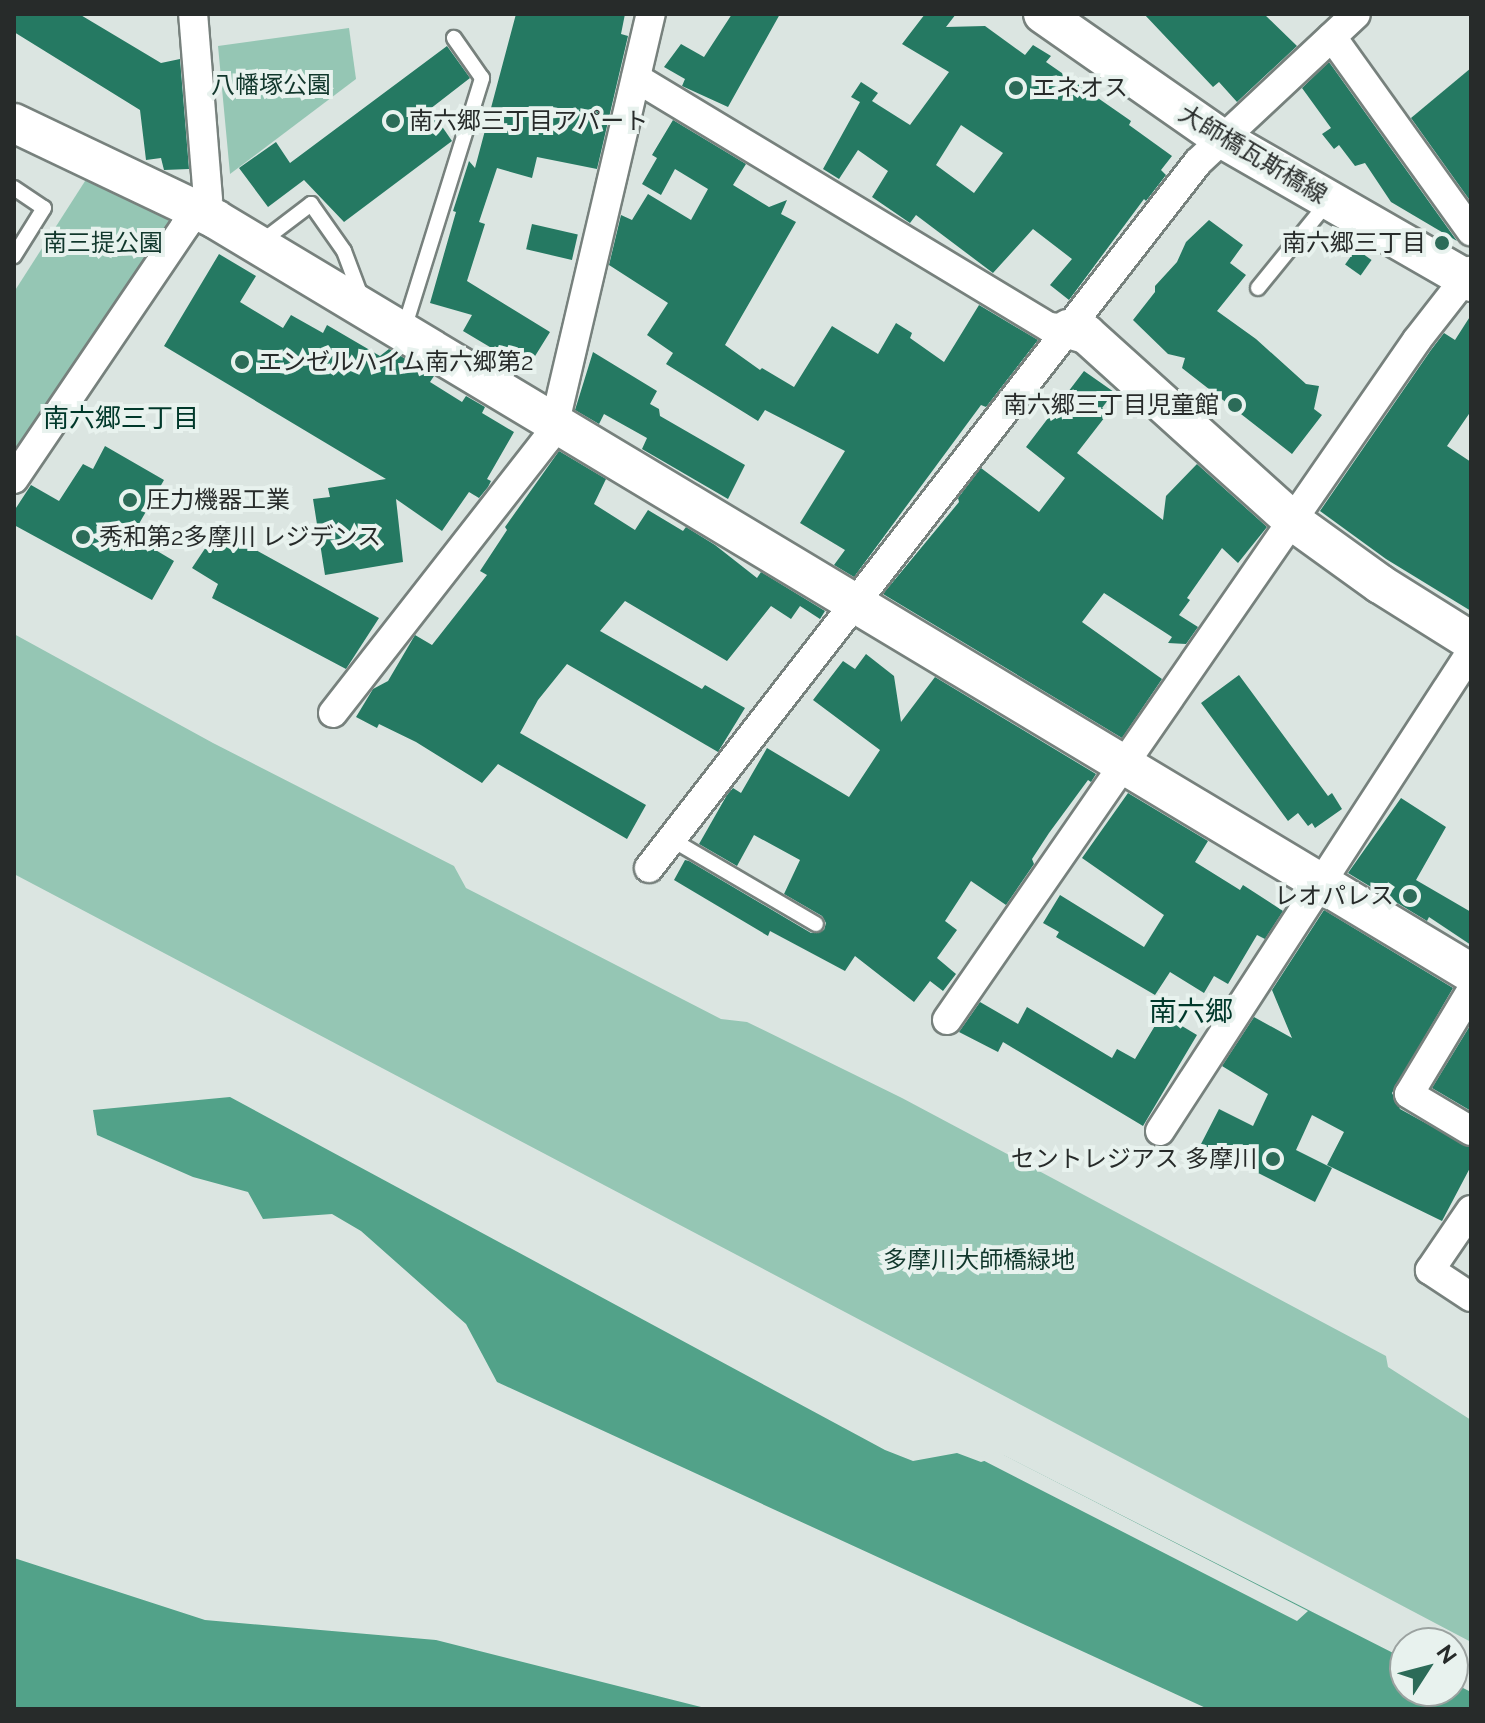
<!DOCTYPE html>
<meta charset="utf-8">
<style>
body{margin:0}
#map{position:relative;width:1485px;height:1723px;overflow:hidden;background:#dbe5e1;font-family:Raleway,"Noto Sans JP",sans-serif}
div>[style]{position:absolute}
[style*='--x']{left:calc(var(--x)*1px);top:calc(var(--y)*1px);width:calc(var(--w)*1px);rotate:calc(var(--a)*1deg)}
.green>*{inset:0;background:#95c6b4}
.water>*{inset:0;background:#52a289}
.pier>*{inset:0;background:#dbe5e1}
.building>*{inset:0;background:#257962;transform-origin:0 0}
.roads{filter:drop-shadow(2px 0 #77817d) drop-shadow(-2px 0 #77817d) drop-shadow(0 2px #77817d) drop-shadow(0 -2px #77817d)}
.lane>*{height:14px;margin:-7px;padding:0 7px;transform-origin:7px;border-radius:7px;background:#fff}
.street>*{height:28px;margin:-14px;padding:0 14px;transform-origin:14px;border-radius:14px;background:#fff}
.secondary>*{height:38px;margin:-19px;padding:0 19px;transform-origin:19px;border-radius:19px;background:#fff}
.dots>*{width:22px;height:22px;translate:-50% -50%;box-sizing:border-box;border:4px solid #e8f2ee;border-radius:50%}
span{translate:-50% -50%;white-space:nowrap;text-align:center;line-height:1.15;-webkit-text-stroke:8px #e8f2ee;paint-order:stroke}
.park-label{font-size:24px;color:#11372c}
.poi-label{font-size:24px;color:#272b2a}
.left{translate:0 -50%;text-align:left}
.right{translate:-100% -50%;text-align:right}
.street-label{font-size:24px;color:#272b2a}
.neighbourhood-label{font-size:26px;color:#00382a}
.quarter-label{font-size:28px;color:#00382a}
.frame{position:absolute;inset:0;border:16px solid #272b2a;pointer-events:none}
.north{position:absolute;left:1389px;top:1627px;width:80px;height:80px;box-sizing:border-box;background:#e8f2ee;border:2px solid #9ba2a0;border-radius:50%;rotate:54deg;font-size:22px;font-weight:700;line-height:32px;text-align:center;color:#272b2a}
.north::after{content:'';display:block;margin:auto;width:28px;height:36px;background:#2c6b58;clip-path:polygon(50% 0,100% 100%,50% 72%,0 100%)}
</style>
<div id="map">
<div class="green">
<i style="clip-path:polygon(349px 28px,356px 79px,230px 174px,218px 46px)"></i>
<i style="clip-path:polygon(87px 178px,167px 217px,171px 227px,14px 460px,14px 292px)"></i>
<i style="clip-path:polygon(14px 634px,213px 743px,454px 866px,466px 888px,721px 1019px,747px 1022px,902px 1098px,1386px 1356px,1388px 1367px,1471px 1420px,1471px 1642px,14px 874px)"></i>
</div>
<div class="water">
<i style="clip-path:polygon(230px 1097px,885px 1450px,913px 1461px,957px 1453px,981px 1462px,1003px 1455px,1405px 1659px,1405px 1691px,1453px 1691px,1453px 1683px,1471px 1692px,1471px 1709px,1208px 1709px,497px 1382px,466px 1324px,361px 1231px,332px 1214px,263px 1219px,248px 1192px,193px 1177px,97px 1135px,93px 1110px)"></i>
<i style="clip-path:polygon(14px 1558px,205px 1620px,436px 1640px,709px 1709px,14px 1709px)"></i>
</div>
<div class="pier">
<i style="clip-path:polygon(963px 1450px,982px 1457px,998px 1452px,1308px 1611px,1297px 1621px)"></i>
</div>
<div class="building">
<i style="clip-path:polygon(14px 14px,79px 14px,161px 63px,180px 59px,189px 169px,164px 170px,161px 158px,146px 160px,140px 110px,14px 32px)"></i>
<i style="clip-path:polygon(516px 14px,625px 14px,621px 34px,628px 36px,597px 169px,537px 157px,532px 178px,497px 168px,479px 222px,485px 224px,467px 281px,550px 332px,527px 369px,463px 331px,472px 315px,430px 303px,456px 212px,453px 211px,469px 161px,475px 168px)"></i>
<i style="clip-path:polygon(732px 14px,780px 14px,728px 107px,682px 86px,685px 79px,664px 67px,681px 44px,704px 57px)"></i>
<i style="clip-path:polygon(evenodd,925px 14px,956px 14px,946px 27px,985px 26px,1025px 55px,1033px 45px,1051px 56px,1046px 62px,1131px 121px,1129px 125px,1172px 156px,1161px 170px,1166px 175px,1146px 201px,1144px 199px,1069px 300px,1050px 285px,1072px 259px,1033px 229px,993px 273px,916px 215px,910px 223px,872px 197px,888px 171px,858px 150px,839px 179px,823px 169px,860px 102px,851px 97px,861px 82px,878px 93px,872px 101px,910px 125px,949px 72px,902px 44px,925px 14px,961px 125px,1003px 153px,974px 193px,936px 165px,961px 125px)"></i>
<i style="clip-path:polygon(1144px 14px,1264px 14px,1297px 46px,1237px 102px,1219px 82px,1213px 87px)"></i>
<i style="clip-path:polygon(447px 46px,470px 78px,430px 109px,452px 141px,344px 222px,304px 180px,268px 207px,239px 168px,276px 142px,290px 163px)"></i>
<i style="clip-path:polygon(1329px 62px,1457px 241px,1391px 202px,1365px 163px,1355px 166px,1339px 145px,1334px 149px,1322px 134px,1331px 128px,1302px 88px)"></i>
<i style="clip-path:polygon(1471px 68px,1471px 202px,1411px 118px)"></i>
<i style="clip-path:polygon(673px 120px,746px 164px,733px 185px,769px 207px,787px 200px,781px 214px,796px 222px,725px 345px,760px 370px,762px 368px,794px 387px,832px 326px,878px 354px,896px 323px,912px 333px,910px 338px,944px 362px,979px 305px,1038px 340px,986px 407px,981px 405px,854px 577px,834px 565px,845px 550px,800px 523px,845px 451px,765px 410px,758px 421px,666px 364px,673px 353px,647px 335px,668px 303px,609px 265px,621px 215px,632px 220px,648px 194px,691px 220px,708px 189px,675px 169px,661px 195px,642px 184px,657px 158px,652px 155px)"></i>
<i style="clip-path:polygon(1209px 220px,1243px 245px,1230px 263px,1246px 275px,1217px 311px,1256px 339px,1306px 384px,1319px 386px,1314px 409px,1322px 415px,1292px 454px,1182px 368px,1185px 358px,1168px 354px,1133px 320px,1155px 292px,1155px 286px,1177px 262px,1186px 242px)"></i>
<i style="left:532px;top:224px;width:47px;height:26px;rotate:13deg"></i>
<i style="left:1356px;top:249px;width:19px;height:19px;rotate:35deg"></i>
<i style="clip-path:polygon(219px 254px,256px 276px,240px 302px,283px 328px,291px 315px,323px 333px,327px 325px,380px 356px,389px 349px,434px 376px,430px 382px,462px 402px,466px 396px,485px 407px,482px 413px,514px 432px,487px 479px,491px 481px,488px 487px,479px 498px,469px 492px,442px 531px,396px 499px,403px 562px,325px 575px,313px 499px,330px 497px,328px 488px,386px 479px,164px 346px)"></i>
<i style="clip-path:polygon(1471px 315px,1471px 411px,1447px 446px,1471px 462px,1471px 611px,1386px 559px,1320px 511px,1431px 350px,1444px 333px,1455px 340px)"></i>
<i style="clip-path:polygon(593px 352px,657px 391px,650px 404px,659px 409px,660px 416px,745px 465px,728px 499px,642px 449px,647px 438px,604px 414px,599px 424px,575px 410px)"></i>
<i style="clip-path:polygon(1084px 371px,1114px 392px,1102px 408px,1108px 413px,1077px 453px,1163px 520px,1166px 496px,1197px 464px,1267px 527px,1238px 563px,1222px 548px,1187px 598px,1190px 600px,1179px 615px,1198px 627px,1186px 644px,1168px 643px,1172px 637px,1104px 593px,1082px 622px,1162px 679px,1122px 738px,883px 594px,959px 502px,958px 498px,981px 468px,1039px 512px,1065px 478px,1026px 447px)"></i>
<i style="clip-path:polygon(105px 446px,164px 480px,132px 536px,174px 561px,152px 600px,14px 525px,14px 511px,31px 485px,59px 501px,83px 464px,93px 469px)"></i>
<i style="clip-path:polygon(559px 451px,606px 479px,594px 504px,635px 530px,648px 510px,683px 531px,686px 527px,715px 545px,757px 578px,761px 572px,825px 611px,820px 619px,800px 606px,791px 619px,771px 606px,727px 661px,625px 601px,600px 631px,702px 689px,705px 685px,745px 708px,718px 752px,567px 664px,538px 700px,520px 733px,646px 805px,627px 839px,498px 764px,482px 783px,416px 742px,379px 724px,377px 728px,356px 717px,373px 689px,388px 681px,415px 635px,432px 645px,487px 575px,480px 571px,507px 530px,505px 527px)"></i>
<i style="clip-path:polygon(218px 529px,379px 618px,346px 669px,212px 598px,218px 584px,192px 568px)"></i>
<i style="clip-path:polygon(866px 654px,894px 676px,901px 722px,935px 677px,1096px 774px,1091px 782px,1088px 780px,1049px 833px,1032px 859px,1034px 864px,1006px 905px,971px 881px,945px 921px,957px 930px,937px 958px,956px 974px,943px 991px,930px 981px,914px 1002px,855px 956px,845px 971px,770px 931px,768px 936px,674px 880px,685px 860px,689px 861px,811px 933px,824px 930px,826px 923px,822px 916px,784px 894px,800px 860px,754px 835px,737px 866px,699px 844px,727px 795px,733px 788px,741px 793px,767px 748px,849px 797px,880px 750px,813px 700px,843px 661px,855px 669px)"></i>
<i style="clip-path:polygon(1239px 675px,1328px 796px,1332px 793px,1342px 809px,1315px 828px,1312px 823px,1308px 826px,1298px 813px,1288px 821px,1201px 703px)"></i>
<i style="clip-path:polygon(1128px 793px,1208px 841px,1195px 862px,1240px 890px,1243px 885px,1283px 911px,1265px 939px,1257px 935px,1228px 984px,1214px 976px,1204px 993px,1170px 972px,1155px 995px,1056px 937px,1059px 932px,1043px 923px,1060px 895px,1144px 947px,1164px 915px,1082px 858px)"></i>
<i style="clip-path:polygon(1401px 798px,1446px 827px,1416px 880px,1471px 912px,1471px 945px,1429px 917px,1427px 921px,1348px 873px)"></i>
<i style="clip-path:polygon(1324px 910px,1453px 988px,1392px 1093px,1400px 1109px,1471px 1148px,1471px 1166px,1442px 1221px,1327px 1165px,1344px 1132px,1312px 1115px,1296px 1150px,1332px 1168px,1315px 1202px,1201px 1144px,1219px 1109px,1253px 1126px,1268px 1094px,1222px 1066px,1254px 1017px,1292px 1038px,1272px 990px)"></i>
<i style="clip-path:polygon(980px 1002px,1018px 1024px,1027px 1007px,1112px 1058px,1117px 1049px,1135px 1059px,1162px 1014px,1197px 1035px,1143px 1126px,1003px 1042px,998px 1052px,959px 1032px)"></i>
<i style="clip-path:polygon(1471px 1024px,1471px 1111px,1432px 1088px)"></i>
</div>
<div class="roads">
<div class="lane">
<i style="--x:14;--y:188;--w:36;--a:34"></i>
<i style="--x:44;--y:208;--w:57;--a:122"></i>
<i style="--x:261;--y:242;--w:63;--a:-37.2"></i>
<i style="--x:311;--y:204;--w:57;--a:54.9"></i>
<i style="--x:344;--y:251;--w:51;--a:69.4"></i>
<i style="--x:1258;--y:288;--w:109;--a:-50.9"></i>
<i style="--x:404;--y:329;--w:263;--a:-72.7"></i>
<i style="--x:482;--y:78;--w:49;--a:-125"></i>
<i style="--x:671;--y:839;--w:168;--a:30.4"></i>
</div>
<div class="street">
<i style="--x:1332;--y:37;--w:239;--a:54.4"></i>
<i style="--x:636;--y:78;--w:482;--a:31.1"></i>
<i style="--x:1049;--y:327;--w:19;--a:6"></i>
<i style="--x:14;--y:479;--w:305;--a:-55.9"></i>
<i style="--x:185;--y:226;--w:35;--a:-50"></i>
<i style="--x:208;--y:199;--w:186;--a:-94.6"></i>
<i style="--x:333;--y:713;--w:348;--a:-52"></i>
<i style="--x:547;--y:439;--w:19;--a:-65"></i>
<i style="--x:555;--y:422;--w:419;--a:-76.8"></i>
<i style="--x:649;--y:868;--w:894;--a:-52.13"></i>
<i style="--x:1198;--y:162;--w:216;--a:-43.1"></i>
<i style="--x:1471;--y:991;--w:120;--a:121"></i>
<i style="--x:1409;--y:1094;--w:72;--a:30.8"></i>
<i style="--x:947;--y:1020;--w:827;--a:-55.35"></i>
<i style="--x:1417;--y:340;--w:88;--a:-52"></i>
<i style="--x:1160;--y:1131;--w:571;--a:-57.01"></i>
<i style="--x:1471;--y:1210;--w:73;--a:124.3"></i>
<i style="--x:1430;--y:1270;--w:49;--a:33.4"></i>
</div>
<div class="secondary">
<i style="--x:1043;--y:14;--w:217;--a:34.9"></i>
<i style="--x:1221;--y:138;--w:289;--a:29.9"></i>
<i style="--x:14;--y:123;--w:223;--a:25.5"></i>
<i style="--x:215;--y:219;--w:1465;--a:30.98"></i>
<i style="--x:1068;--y:329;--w:19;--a:16"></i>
<i style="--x:1086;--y:334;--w:280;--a:42.1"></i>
<i style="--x:1294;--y:522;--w:106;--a:35.8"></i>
<i style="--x:1380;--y:584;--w:107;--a:32.1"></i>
</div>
</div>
<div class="dots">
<i style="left:1016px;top:88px;background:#2c6b58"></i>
<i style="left:393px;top:121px;background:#2c6b58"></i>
<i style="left:1442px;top:243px;background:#2c6b58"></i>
<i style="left:242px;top:362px;background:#2c6b58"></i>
<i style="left:1235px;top:405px;background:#2c6b58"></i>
<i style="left:130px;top:500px;background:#2c6b58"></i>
<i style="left:83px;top:537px;background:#2c6b58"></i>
<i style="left:1410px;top:896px;background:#2c6b58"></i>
<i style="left:1273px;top:1159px;background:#2c6b58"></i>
</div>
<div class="park-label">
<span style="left:271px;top:85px">八幡塚公園</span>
<span style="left:103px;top:243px">南三提公園</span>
<span style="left:979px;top:1260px">多摩川大師橋緑地</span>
</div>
<div class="poi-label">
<span class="left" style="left:1032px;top:88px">エネオス</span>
<span class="left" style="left:409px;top:121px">南六郷三丁目アパート</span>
<span class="right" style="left:1426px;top:243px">南六郷三丁目</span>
<span class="left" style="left:258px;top:362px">エンゼルハイム南六郷第2</span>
<span class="right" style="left:1219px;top:405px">南六郷三丁目児童館</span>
<span class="left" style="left:146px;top:500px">圧力機器工業</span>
<span class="left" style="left:99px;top:537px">秀和第2多摩川 レジデンス</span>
<span class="right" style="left:1394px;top:896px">レオパレス</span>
<span class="right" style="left:1257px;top:1159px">セントレジアス 多摩川</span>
</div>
<div class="street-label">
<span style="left:1253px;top:154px;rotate:31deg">大師橋瓦斯橋線</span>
</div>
<div class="neighbourhood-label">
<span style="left:121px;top:419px">南六郷三丁目</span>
</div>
<div class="quarter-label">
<span style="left:1191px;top:1012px">南六郷</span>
</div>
<div class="frame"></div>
<div class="north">N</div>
</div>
